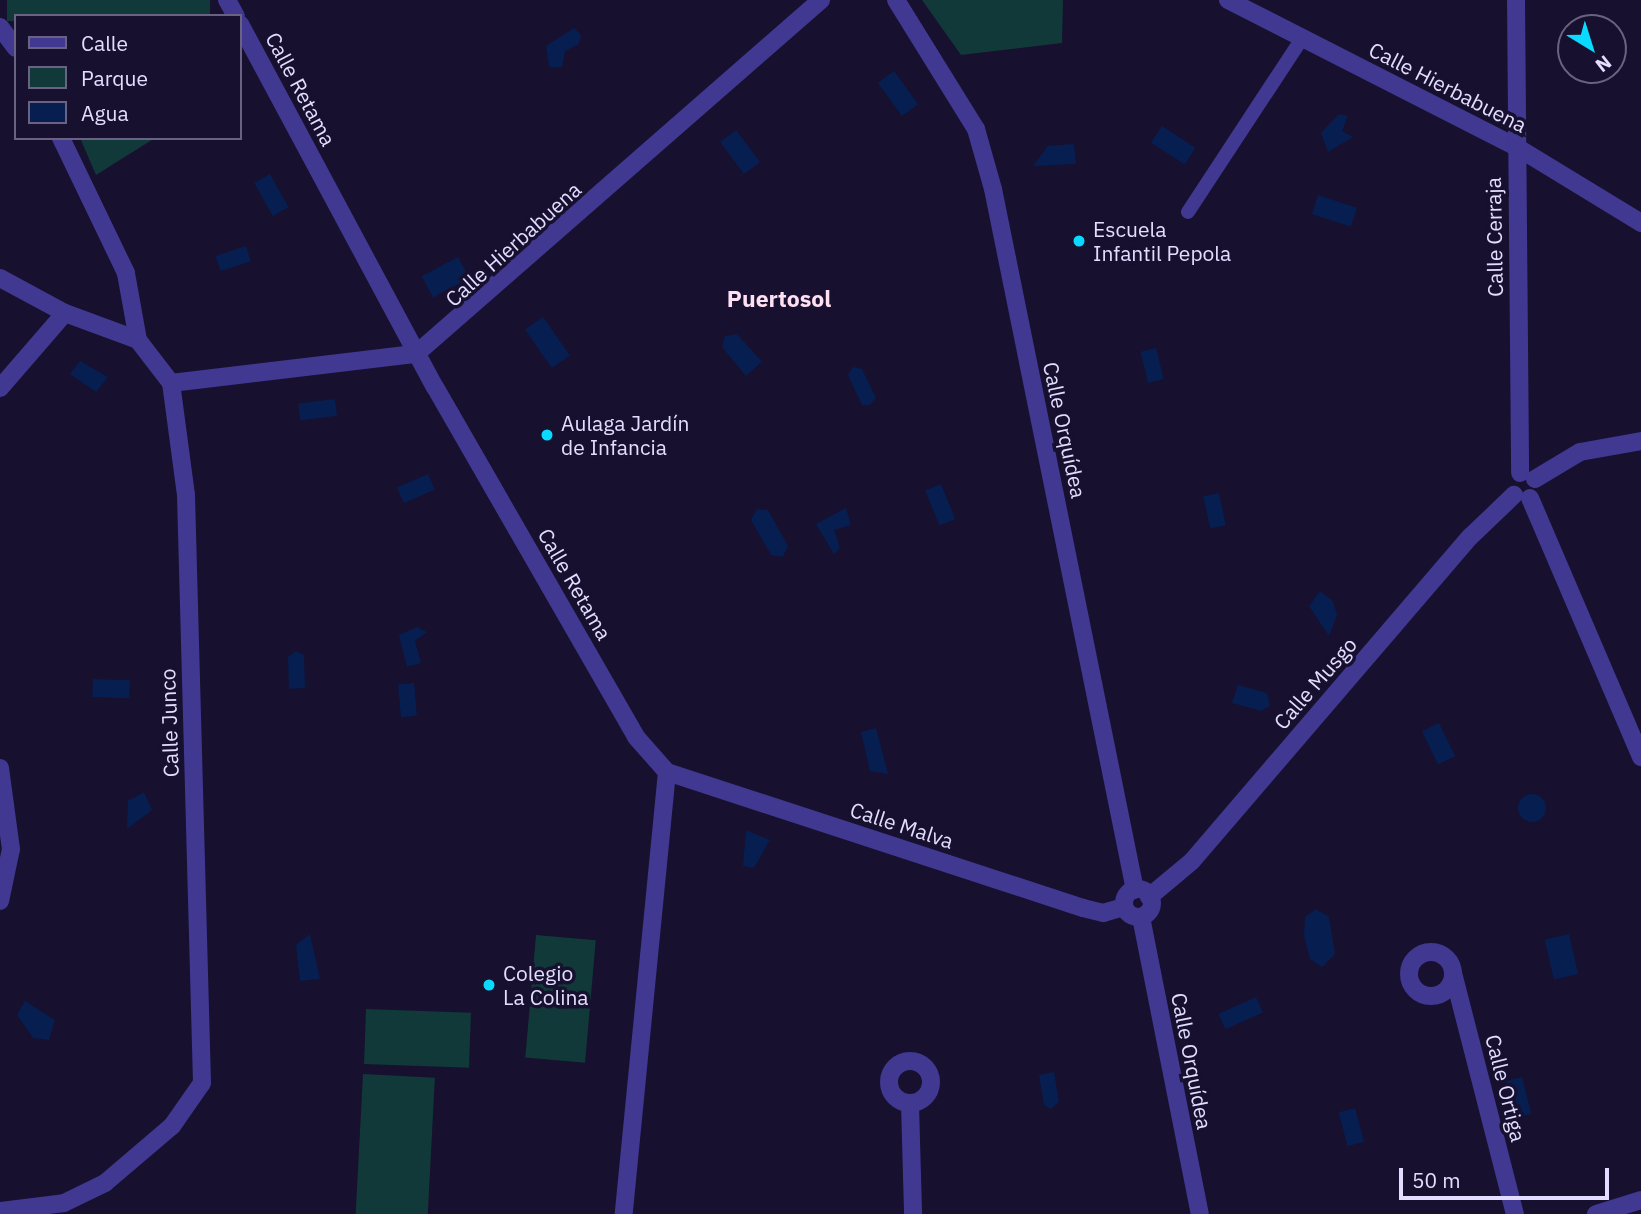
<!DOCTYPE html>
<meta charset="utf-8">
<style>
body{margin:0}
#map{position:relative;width:1641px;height:1214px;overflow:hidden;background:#17102f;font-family:"IBM Plex Sans",sans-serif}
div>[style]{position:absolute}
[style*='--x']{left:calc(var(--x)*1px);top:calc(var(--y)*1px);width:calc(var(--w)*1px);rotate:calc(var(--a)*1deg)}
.green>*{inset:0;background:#123939;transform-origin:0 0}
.water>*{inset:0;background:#071e51;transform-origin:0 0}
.round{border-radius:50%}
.service>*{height:14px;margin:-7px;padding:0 7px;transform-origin:7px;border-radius:7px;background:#403891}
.minor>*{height:18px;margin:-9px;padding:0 9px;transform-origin:9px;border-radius:9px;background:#403891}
.minor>.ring{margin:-9px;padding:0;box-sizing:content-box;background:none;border:18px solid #403891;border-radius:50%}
.tertiary>*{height:18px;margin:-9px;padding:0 9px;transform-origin:9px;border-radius:9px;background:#403891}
.tertiary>.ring{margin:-9px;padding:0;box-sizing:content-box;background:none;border:18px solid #403891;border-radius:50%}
.dots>*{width:19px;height:19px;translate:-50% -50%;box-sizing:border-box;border:4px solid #17102f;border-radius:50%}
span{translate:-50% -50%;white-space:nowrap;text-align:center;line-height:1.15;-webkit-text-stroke:7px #17102f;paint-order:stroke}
.street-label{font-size:21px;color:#e3deff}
.poi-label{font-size:21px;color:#e3deff}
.left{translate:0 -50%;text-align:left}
.neighbourhood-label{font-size:23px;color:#ffe0f2;font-weight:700}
.legend{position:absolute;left:14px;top:14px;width:228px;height:126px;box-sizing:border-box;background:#17102f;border:2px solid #696282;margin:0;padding:9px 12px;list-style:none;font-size:21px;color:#e3deff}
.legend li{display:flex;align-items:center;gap:14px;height:35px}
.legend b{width:35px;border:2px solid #696282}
.north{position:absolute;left:1557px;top:14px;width:70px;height:70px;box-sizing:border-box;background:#17102f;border:2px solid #696282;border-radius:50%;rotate:142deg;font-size:19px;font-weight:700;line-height:28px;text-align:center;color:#e3deff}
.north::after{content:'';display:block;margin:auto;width:24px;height:32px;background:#0adaff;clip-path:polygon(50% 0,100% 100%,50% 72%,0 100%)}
.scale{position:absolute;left:1399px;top:1168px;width:210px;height:32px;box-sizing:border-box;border:4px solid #e3deff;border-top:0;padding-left:9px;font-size:21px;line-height:24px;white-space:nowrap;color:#e3deff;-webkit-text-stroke:5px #17102f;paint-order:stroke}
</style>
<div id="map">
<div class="green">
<i style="left:7px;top:0;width:203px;height:21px"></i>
<i style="clip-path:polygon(922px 0,1063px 0,1062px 43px,961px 55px)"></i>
<i style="clip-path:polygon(80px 138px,155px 138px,96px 175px)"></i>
<i style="left:536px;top:935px;width:60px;height:123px;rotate:5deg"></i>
<i style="left:366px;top:1009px;width:105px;height:55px;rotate:2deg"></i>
<i style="left:363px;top:1074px;width:72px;height:140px;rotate:3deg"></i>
</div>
<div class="water">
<i style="clip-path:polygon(574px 28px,581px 35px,579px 44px,565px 51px,562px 67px,549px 67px,546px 46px)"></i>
<i style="left:894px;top:71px;width:41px;height:20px;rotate:54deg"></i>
<i style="clip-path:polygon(1339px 114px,1348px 116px,1342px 131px,1353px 137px,1328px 152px,1321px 133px)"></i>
<i style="left:1162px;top:126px;width:40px;height:20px;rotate:33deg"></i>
<i style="left:736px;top:130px;width:40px;height:20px;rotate:53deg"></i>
<i style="clip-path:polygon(1074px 144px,1076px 164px,1033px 166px,1048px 146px)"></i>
<i style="left:270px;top:174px;width:38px;height:18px;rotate:61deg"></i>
<i style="left:1318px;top:195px;width:41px;height:20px;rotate:18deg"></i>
<i style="left:246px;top:246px;width:16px;height:32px;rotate:72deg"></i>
<i style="left:458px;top:257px;width:24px;height:41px;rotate:62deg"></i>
<i style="left:543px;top:317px;width:47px;height:22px;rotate:55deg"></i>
<i style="clip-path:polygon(737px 334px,762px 362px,746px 376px,722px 347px,725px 336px)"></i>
<i style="left:1156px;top:348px;width:32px;height:16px;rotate:76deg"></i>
<i style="clip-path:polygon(80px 361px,108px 377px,96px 392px,70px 374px)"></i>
<i style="clip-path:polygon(853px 367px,862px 369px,876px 398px,870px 405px,862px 405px,848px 375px)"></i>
<i style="left:335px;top:399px;width:17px;height:37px;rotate:83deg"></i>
<i style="left:428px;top:474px;width:17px;height:34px;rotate:66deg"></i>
<i style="left:941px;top:484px;width:38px;height:17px;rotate:68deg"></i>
<i style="left:1219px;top:493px;width:33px;height:16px;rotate:78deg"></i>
<i style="clip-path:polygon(846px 508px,851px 525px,834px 530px,840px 548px,834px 554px,816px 524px)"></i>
<i style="clip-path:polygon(757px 509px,768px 510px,788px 546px,783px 557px,771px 555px,751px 520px)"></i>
<i style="clip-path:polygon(1320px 591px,1333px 601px,1337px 615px,1329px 636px,1309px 606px)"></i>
<i style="clip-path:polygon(417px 627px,427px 632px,415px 641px,421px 663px,407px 667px,399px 635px)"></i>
<i style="clip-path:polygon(296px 651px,304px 655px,305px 688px,289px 689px,288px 657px)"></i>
<i style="left:93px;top:679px;width:37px;height:18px;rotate:2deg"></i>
<i style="left:414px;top:683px;width:33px;height:16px;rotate:85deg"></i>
<i style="clip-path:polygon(1238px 685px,1267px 693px,1270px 706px,1261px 711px,1232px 703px)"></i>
<i style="left:1439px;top:723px;width:37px;height:19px;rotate:64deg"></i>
<i style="clip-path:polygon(876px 728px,888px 774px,870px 771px,861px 732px)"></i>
<i style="clip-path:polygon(144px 792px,152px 810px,127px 829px,128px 801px)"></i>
<i class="round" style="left:1518px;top:794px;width:28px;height:28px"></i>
<i style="clip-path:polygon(746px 830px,770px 840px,754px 868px,743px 866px)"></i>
<i style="clip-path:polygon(1316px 909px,1329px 917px,1335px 954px,1322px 967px,1310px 959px,1304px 936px,1305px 917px)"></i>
<i style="clip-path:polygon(310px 934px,320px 979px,300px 981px,296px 945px)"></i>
<i style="left:1569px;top:934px;width:41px;height:25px;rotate:77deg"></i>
<i style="left:1256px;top:997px;width:17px;height:41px;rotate:66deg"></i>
<i style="clip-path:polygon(25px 1001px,55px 1020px,49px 1040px,33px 1038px,17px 1015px)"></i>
<i style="clip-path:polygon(1054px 1072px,1059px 1102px,1051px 1109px,1044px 1105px,1039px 1075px)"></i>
<i style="left:1522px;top:1077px;width:38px;height:17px;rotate:76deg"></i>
<i style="left:1355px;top:1108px;width:35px;height:17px;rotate:75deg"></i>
</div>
<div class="service">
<i style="--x:1188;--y:212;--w:209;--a:-56.7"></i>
</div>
<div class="minor">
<i style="--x:227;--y:0;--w:18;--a:61"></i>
<i style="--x:1228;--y:0;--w:322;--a:27"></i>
<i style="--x:1515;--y:146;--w:148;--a:31.4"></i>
<i style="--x:1516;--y:0;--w:473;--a:89.5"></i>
<i style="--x:240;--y:24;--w:412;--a:61.8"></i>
<i style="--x:435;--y:387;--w:404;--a:60.1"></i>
<i style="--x:636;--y:737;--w:47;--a:48.5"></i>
<i style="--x:667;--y:772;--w:444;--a:95.6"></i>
<i style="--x:0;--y:27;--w:26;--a:53"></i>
<i style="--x:0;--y:278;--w:74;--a:28.3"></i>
<i style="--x:65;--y:313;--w:78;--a:20.3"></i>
<i style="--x:171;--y:383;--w:247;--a:-6.8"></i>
<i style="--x:416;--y:354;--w:538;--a:-41.16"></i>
<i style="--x:0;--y:388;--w:99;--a:-49.1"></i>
<i style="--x:1535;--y:479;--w:52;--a:-31"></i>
<i style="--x:1580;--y:452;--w:62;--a:-10.2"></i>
<i style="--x:1530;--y:498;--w:282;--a:66.8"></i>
<i style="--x:0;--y:768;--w:82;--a:82.3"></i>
<i style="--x:11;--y:849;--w:53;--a:101.9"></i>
<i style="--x:667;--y:772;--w:438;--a:18.1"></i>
<i style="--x:1083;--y:908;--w:21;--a:14"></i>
<i style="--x:1103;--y:913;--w:22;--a:-16"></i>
<i style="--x:1149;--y:897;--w:56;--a:-39.9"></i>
<i style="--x:1192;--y:861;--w:427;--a:-49.4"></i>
<i style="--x:1470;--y:537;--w:61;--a:-43.7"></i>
<i class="ring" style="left:1409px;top:952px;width:26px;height:26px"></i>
<i style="--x:1453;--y:973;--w:249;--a:75.6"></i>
<i class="ring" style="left:889px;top:1061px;width:24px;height:24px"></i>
<i style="--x:910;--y:1104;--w:110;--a:88.4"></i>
<i style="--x:0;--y:1211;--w:64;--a:-7.1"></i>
<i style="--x:64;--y:1203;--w:46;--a:-26"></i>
<i style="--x:105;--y:1183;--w:88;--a:-40.4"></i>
<i style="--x:172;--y:1126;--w:52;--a:-55.1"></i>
<i style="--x:202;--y:1083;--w:588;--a:-91.56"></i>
<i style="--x:186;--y:495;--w:113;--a:-97.6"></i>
<i style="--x:171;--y:383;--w:54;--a:-127.5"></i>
<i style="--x:138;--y:340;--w:68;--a:-100.2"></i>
<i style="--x:126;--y:273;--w:150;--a:-115.7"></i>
<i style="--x:1596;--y:1214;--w:47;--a:-17.3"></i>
</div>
<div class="tertiary">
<i style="--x:896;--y:0;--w:152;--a:58.2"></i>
<i style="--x:976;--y:129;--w:62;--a:74.2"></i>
<i style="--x:993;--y:189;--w:715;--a:78.55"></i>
<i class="ring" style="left:1124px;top:889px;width:10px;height:10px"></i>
<i style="--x:1141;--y:917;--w:303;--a:78.8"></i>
</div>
<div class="dots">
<i style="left:1079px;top:241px;background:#0adaff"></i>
<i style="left:547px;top:435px;background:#0adaff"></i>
<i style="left:489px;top:985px;background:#0adaff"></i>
</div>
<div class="street-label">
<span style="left:1448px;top:87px;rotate:27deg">Calle Hierbabuena</span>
<span style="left:301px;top:89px;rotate:62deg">Calle Retama</span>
<span style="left:1494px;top:237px;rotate:-91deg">Calle Cerraja</span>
<span style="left:513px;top:244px;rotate:-42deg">Calle Hierbabuena</span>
<span style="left:1065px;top:430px;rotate:78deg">Calle Orquídea</span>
<span style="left:575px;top:584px;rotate:60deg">Calle Retama</span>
<span style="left:1315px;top:683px;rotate:-49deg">Calle Musgo</span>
<span style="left:169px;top:723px;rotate:-92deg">Calle Junco</span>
<span style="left:902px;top:825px;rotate:18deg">Calle Malva</span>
<span style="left:1192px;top:1061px;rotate:79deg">Calle Orquídea</span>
<span style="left:1506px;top:1088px;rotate:76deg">Calle Ortiga</span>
</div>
<div class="poi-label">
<span class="left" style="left:1093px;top:241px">Escuela<br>Infantil Pepola</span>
<span class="left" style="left:561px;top:435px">Aulaga Jardín<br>de Infancia</span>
<span class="left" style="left:503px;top:985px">Colegio<br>La Colina</span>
</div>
<div class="neighbourhood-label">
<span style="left:779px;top:298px">Puertosol</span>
</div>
<ul class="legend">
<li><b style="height:9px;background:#403891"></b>Calle</li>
<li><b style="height:19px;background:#123939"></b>Parque</li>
<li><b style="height:19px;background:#071e51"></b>Agua</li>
</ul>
<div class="north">N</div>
<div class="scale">50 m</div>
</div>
